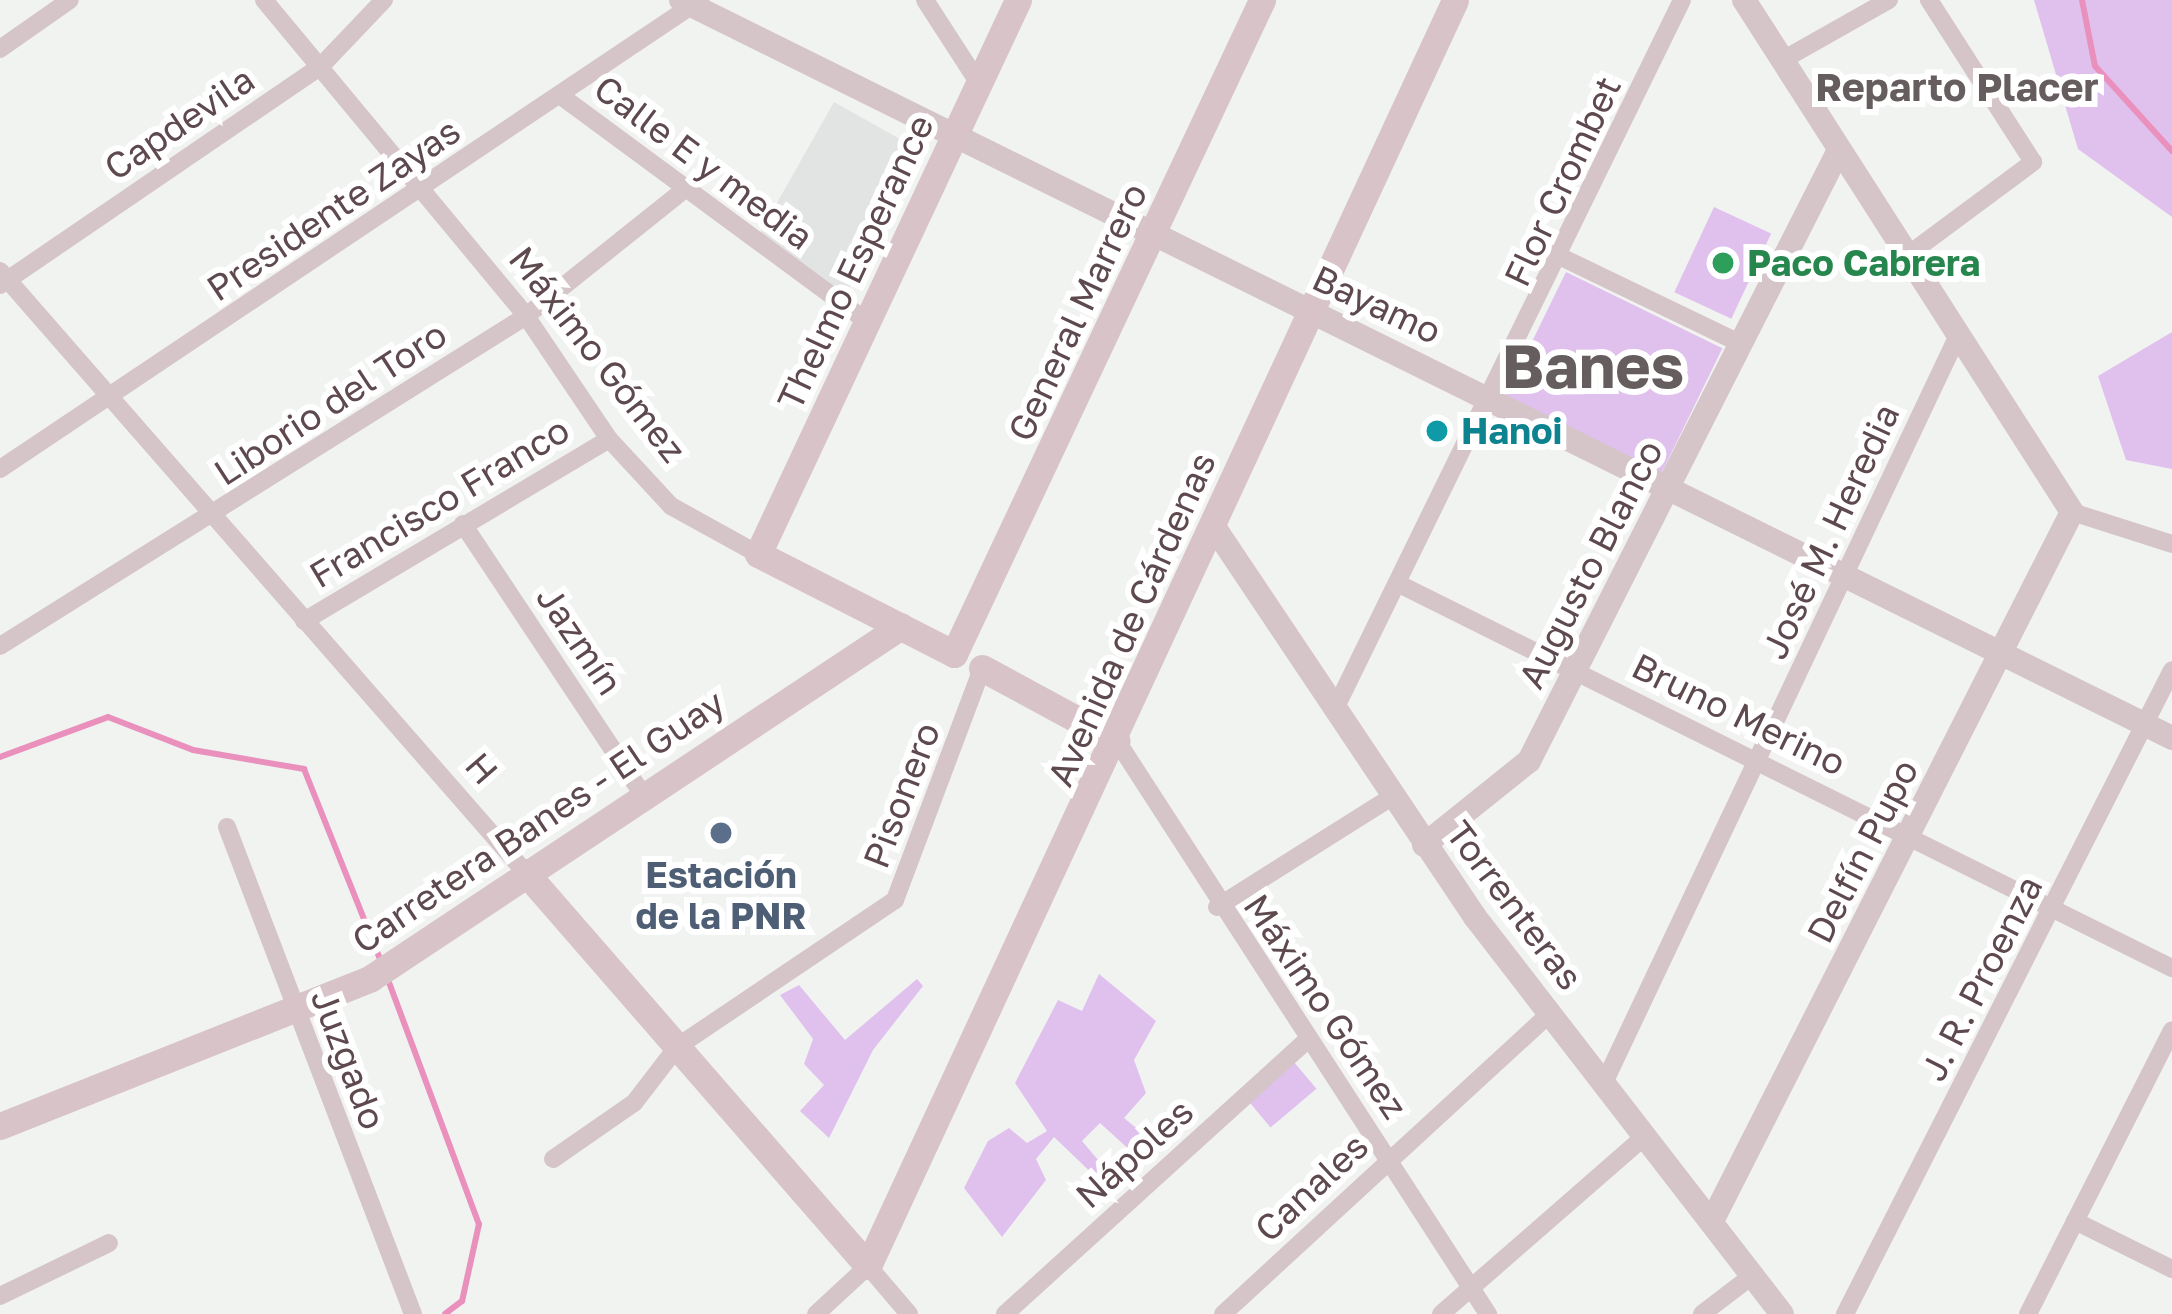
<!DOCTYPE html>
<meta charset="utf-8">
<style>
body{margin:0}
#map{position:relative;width:2172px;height:1314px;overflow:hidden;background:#f1f3f1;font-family:"Golos Text",sans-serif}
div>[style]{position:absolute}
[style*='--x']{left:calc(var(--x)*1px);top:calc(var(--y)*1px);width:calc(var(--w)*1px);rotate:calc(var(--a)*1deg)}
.education>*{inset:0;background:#e2e4e3}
.green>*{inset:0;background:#e0c1ee;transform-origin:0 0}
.stream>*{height:6px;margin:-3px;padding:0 3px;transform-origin:3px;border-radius:3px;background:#e990bd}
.minor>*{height:18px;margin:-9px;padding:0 9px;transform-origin:9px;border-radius:9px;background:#d5c5c9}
.tertiary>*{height:24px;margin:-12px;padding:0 12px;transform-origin:12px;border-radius:12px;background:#d5c5c9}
.secondary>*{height:27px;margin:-13.5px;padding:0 13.5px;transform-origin:13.5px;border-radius:13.5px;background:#d8c4c8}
.dots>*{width:33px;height:33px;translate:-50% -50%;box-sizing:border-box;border:6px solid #fff;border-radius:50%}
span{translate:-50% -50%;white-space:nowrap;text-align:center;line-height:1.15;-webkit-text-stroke:12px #fff;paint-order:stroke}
.street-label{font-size:36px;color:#5d494e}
.leisure-label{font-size:36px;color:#27864d;font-weight:700}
.left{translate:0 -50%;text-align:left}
.culture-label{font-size:36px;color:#0d838f;font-weight:700}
.service-label{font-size:36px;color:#4e5e75;font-weight:700}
.neighbourhood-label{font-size:39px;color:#655d5e;font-weight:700}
.town-label{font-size:60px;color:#655d5e;font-weight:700}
</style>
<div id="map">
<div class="education">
<i style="clip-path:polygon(834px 102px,916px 148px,845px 297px,757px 238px)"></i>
</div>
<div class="green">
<i style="clip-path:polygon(2034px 0,2172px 0,2172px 217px,2078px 149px)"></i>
<i style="left:1714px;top:207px;width:63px;height:94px;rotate:25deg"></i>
<i style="left:1566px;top:272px;width:174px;height:141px;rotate:26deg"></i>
<i style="clip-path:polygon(2172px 332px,2172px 469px,2126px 460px,2098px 376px)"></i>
<i style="clip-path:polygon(1099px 974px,1156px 1021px,1134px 1060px,1146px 1093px,1124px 1118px,1151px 1140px,1133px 1153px,1100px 1123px,1082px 1141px,1110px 1174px,1102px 1183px,1054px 1137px,1036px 1159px,1046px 1180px,1002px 1237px,964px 1188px,988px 1141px,1009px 1128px,1027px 1143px,1047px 1131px,1015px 1083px,1058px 1000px,1082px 1011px)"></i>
<i style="clip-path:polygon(917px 979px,923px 986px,873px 1050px,829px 1138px,800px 1111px,824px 1085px,804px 1064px,813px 1039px,780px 995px,799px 985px,845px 1040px)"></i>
<i style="left:1294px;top:1062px;width:35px;height:60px;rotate:50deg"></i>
</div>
<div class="stream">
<i style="--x:2082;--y:0;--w:67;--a:78.9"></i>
<i style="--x:2095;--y:66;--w:115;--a:47.8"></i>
<i style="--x:0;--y:757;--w:115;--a:-20.3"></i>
<i style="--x:108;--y:717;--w:91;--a:21.2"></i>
<i style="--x:193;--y:750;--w:113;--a:9.7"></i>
<i style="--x:304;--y:769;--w:205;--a:68.2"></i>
<i style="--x:387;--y:977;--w:264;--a:69.6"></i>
<i style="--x:479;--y:1224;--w:79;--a:102.4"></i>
<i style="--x:462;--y:1301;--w:21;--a:143"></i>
</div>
<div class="minor">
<i style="--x:264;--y:0;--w:410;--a:50.3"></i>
<i style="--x:526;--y:316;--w:148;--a:56"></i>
<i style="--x:609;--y:439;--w:91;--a:47.2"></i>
<i style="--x:671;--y:506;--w:99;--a:28.9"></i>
<i style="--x:925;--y:0;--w:98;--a:57.1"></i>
<i style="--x:0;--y:49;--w:85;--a:-35"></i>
<i style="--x:1781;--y:61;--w:124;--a:-29.5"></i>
<i style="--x:561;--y:96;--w:380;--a:36.4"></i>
<i style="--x:1908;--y:255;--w:156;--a:-36.6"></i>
<i style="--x:2033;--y:162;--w:193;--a:-122.7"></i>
<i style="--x:1563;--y:258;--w:199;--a:25.7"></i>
<i style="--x:0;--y:271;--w:798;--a:48.86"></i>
<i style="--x:0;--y:285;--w:390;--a:-34.3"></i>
<i style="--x:322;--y:65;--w:90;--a:-46.4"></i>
<i style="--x:0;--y:469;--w:843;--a:-33.82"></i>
<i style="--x:2072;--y:512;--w:105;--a:17.7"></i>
<i style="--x:463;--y:524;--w:323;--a:56.4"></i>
<i style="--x:1403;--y:586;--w:859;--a:26.42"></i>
<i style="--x:304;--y:621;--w:355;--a:-30.8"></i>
<i style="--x:0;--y:646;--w:621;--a:-32.1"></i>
<i style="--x:526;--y:316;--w:196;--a:-38.6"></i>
<i style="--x:1335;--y:709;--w:789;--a:-63.92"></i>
<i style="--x:1117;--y:741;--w:683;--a:57.08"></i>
<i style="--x:227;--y:827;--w:521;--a:69.1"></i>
<i style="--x:1217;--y:907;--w:207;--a:-32.2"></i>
<i style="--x:1605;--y:1081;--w:828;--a:-64.67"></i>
<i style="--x:553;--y:1159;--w:98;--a:-34.7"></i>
<i style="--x:634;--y:1103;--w:71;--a:-52.5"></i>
<i style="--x:677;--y:1047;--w:263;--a:-34"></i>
<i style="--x:895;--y:900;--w:248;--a:-69.4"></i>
<i style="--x:2075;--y:1221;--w:108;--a:26.3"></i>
<i style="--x:0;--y:1296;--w:121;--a:-25.9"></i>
<i style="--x:816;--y:1314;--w:71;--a:-42.7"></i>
<i style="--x:868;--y:1266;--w:63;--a:49.5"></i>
<i style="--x:1005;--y:1314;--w:406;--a:-42.2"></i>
<i style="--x:1223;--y:1314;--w:446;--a:-42.6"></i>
<i style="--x:1441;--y:1314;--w:271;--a:-41.1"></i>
<i style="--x:1702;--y:1314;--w:64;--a:-37.4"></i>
<i style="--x:1845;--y:1314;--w:722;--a:-63.08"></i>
<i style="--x:2028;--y:1314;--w:318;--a:-63.1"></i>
</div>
<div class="tertiary">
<i style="--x:681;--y:0;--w:1664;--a:26.33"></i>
<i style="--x:1212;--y:524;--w:473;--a:56.2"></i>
<i style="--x:1475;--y:917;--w:502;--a:52.29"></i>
<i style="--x:1424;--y:845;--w:134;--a:-38.7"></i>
<i style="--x:1529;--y:761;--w:685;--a:-63.1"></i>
<i style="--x:1712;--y:1221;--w:795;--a:-63.08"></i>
<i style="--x:2072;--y:512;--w:608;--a:-122.64"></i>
</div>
<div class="secondary">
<i style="--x:1018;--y:0;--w:612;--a:115.14"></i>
<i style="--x:758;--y:554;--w:220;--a:27"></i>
<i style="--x:954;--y:654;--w:723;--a:-64.78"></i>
<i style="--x:982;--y:668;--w:153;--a:28.4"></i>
<i style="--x:525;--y:872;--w:522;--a:48.96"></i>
<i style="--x:868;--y:1266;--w:1395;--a:-65.12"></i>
<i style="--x:0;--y:1126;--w:399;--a:-21.7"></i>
<i style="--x:371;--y:978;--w:636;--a:-33.59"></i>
</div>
<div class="dots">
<i style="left:1723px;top:263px;background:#2e9e5b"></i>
<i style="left:1437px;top:431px;background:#0f9aa8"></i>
<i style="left:721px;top:833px;background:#5c6f8a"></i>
</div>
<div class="street-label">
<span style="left:179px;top:123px;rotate:-34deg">Capdevila</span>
<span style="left:704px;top:162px;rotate:37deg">Calle E y media</span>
<span style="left:1562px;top:181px;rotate:-65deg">Flor Crombet</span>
<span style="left:333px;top:209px;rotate:-34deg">Presidente Zayas</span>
<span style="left:855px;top:262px;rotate:-65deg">Thelmo Esperance</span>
<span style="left:1377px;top:304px;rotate:25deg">Bayamo</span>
<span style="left:1077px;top:312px;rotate:-65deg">General Marrero</span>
<span style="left:598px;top:354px;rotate:52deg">Máximo Gómez</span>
<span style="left:330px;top:403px;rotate:-33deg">Liborio del Toro</span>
<span style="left:439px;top:502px;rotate:-31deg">Francisco Franco</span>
<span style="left:1830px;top:531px;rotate:-65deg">José M. Heredia</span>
<span style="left:1590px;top:564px;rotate:-63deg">Augusto Blanco</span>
<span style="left:1131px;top:619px;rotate:-66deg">Avenida de Cárdenas</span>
<span style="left:580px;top:640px;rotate:56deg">Jazmín</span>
<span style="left:1739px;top:714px;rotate:26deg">Bruno Merino</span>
<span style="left:482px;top:768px;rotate:49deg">H</span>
<span style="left:901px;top:795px;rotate:-69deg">Pisonero</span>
<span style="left:538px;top:821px;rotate:-34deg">Carretera Banes - El Guay</span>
<span style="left:1862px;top:851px;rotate:-63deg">Delfín Pupo</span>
<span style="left:1515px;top:905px;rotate:53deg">Torrenteras</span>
<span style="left:1981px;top:978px;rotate:-63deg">J. R. Proenza</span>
<span style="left:1326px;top:1006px;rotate:56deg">Máximo Gómez</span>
<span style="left:349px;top:1059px;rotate:69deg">Juzgado</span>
<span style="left:1134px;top:1153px;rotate:-42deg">Nápoles</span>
<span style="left:1311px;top:1187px;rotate:-43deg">Canales</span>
</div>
<div class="leisure-label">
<span class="left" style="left:1747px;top:263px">Paco Cabrera</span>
</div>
<div class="culture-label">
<span class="left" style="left:1461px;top:431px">Hanoi</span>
</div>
<div class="service-label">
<span style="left:721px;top:895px">Estación<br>de la PNR</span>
</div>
<div class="neighbourhood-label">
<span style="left:1957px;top:87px">Reparto Placer</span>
</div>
<div class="town-label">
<span style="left:1593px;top:365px">Banes</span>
</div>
</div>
